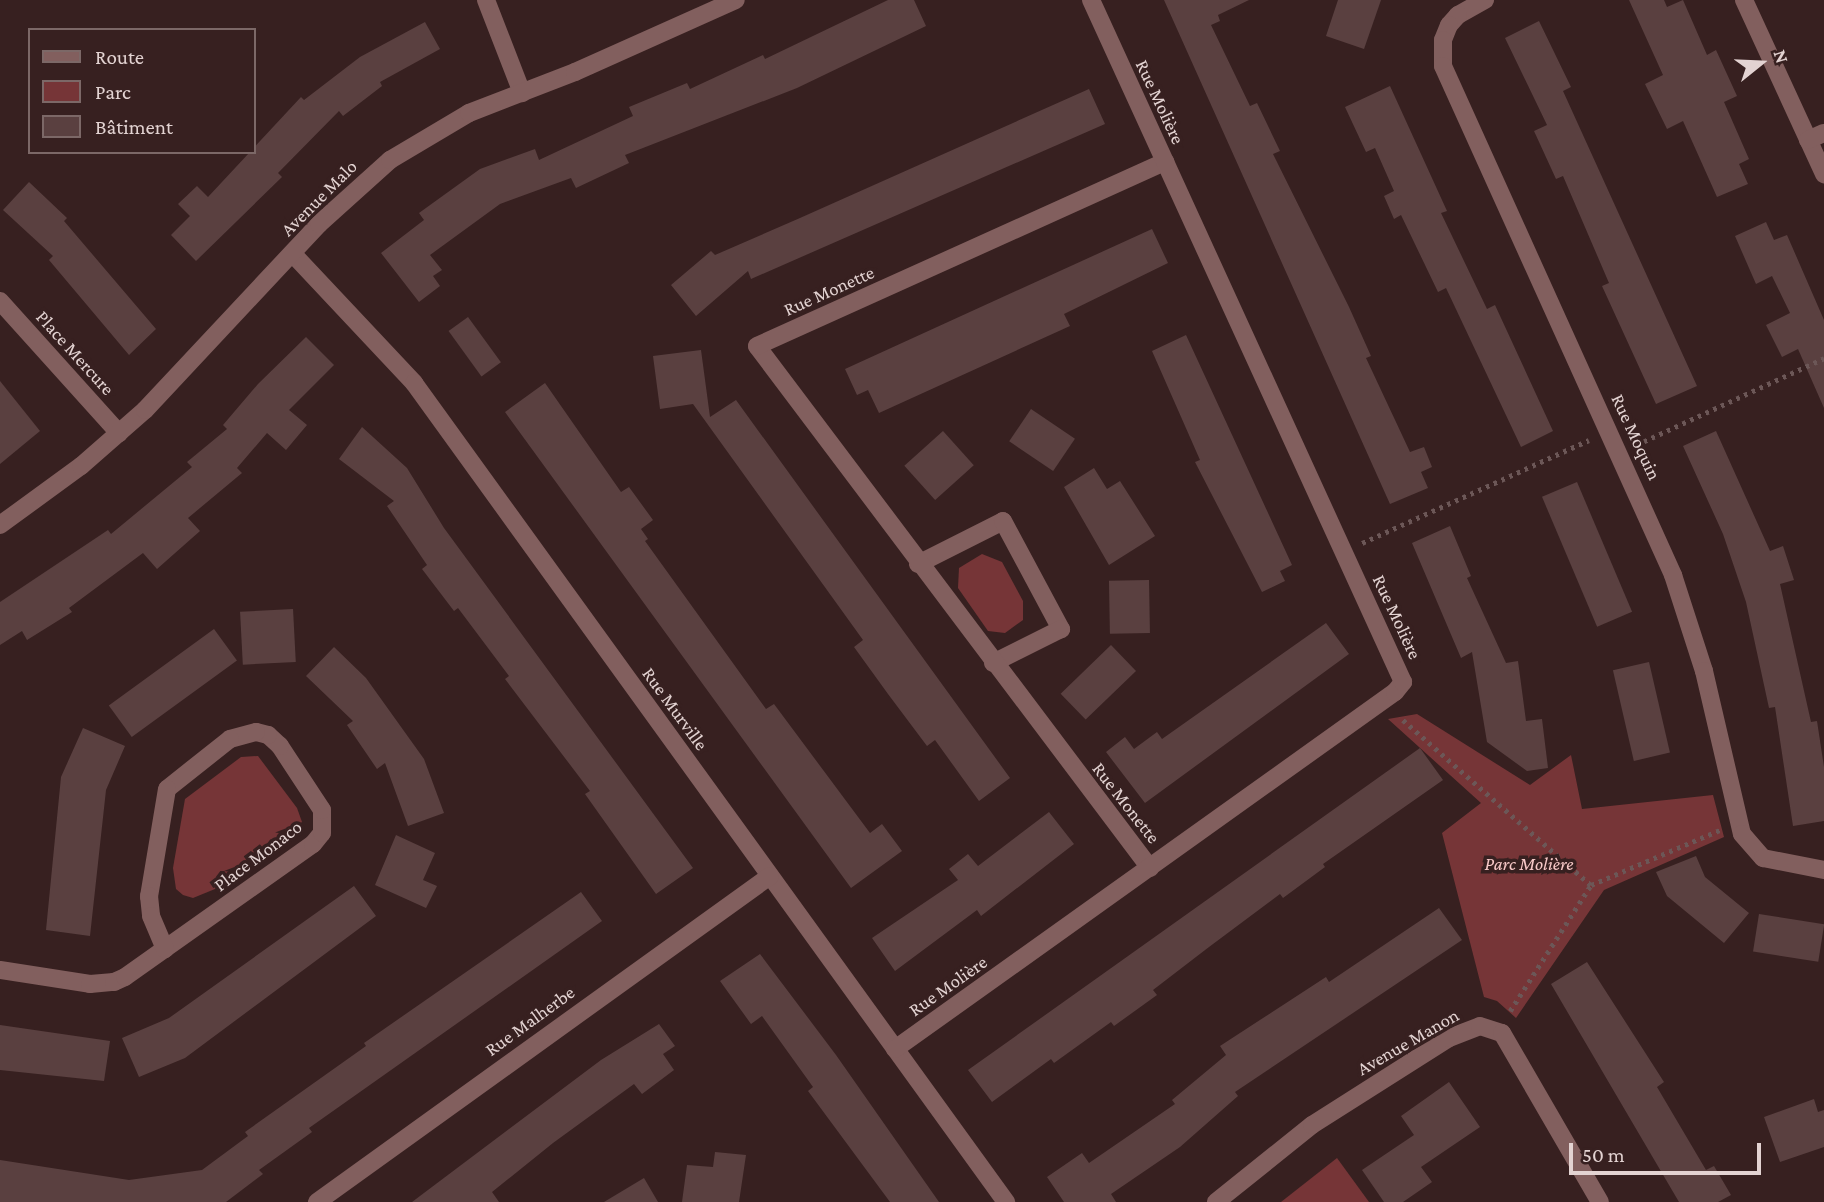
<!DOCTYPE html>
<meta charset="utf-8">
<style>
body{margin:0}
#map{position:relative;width:1824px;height:1202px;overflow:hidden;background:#372020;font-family:"Crimson Pro",serif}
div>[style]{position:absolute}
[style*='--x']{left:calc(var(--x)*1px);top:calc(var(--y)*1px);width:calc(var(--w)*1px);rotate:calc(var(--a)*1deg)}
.green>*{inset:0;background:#763537}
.building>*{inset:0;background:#5a4040;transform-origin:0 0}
.path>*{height:4.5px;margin-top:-2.25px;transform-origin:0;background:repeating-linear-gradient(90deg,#6c5757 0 3.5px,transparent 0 8.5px)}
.minor>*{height:18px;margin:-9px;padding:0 9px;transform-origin:9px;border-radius:9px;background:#825f5e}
span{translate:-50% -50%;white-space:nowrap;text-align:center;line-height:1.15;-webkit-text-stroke:7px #372020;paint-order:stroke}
.street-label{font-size:19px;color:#e3d3d2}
.park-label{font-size:19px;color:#f8c9c8;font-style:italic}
.legend{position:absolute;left:28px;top:28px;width:228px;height:126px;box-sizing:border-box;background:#372020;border:2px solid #7c6867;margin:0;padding:9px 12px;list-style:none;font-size:21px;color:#e3d3d2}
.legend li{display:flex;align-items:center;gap:14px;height:35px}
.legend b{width:35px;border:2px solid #7c6867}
.north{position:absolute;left:1726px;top:28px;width:70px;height:70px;-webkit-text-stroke:5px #372020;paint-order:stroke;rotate:72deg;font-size:19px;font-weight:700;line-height:28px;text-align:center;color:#e3d3d2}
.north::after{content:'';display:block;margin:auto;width:24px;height:32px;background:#e3d3d2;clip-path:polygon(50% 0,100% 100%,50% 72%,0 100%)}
.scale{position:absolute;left:1569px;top:1143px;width:192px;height:32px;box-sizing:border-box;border:4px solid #e3d3d2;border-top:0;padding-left:9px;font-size:21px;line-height:24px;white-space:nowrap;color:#e3d3d2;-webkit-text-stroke:5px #372020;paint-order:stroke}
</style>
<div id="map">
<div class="green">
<i style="clip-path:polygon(982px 554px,1002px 562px,1023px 601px,1023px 620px,1005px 633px,988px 631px,958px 588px,959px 568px)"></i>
<i style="clip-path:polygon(1417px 714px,1530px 785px,1571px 755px,1582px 809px,1713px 795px,1724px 837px,1604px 890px,1516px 1018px,1497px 1001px,1484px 997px,1442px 833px,1481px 803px,1388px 719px)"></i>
<i style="clip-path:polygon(258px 756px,297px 808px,302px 822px,215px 889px,193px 898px,183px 895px,176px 889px,173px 868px,185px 799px,241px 757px)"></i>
<i style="clip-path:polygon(1337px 1158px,1369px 1202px,1281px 1202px)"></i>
</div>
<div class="building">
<i style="clip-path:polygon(888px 0,914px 0,926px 26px,797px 88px,625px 155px,629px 163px,576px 188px,571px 178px,500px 204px,430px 255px,442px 270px,433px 276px,440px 286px,419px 302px,381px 253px,424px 220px,419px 213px,480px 169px,535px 149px,539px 160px,633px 116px,629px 107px,687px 83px,690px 89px,763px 55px,765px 59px)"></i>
<i style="clip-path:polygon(1164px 0,1249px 0,1218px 15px,1220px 21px,1211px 25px,1250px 106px,1257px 103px,1280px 151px,1273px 154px,1349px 307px,1371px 356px,1366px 358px,1410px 452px,1424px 447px,1432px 467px,1421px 472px,1428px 488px,1390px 504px)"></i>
<i style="clip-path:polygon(1338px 0,1381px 0,1364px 49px,1326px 36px)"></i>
<i style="clip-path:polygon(1629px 0,1664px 0,1667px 7px,1683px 0,1707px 55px,1716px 50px,1737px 96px,1724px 102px,1749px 159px,1739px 164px,1748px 184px,1717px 197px,1683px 121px,1667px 129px,1645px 84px,1663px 75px)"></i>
<i style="clip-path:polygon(1539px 21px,1571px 87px,1563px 91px,1697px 386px,1656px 404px,1602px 286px,1609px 283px,1563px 176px,1556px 179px,1534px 131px,1547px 125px,1505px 38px)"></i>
<i style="clip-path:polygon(425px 22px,440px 49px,380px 82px,382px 86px,343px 116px,339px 111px,278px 173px,282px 177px,196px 261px,171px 235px,190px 216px,178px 204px,197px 186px,208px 197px,301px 97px,304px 100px,360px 57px)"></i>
<i style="clip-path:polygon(1390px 86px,1447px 211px,1441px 213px,1487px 309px,1495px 305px,1553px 431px,1521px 447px,1446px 288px,1438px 292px,1401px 215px,1394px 219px,1384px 196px,1394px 191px,1375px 148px,1366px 152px,1345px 107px)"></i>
<i style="clip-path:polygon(1089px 89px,1105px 124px,751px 279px,748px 271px,696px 316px,671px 285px,711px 251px,715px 255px,800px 218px)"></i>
<i style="clip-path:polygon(29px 182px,67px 218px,64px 221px,156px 329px,129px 355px,49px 260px,53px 256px,3px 210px)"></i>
<i style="clip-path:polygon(1766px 222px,1774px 240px,1787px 235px,1824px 320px,1824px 408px,1798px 349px,1782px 357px,1766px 325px,1790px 313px,1772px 276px,1756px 284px,1735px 236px)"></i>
<i style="clip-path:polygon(1152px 229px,1168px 263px,1064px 314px,1070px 326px,879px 413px,868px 390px,857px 395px,845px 369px)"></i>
<i style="left:468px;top:317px;width:56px;height:24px;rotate:54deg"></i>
<i style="clip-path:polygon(1186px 335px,1292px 565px,1280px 571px,1285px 581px,1262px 592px,1195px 462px,1200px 460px,1152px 351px)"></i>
<i style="clip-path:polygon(306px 337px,334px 365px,289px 410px,307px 425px,286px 450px,267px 433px,237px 468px,242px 473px,188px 518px,200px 531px,157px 569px,143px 553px,69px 608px,72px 612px,27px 640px,22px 631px,0 645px,0 602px,108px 530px,111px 534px,192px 467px,187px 462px,227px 429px,223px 425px,258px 384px)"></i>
<i style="clip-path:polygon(701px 350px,710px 417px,736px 400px,1010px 778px,979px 801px,935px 740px,927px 746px,888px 694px,854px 647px,863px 640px,693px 404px,660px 409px,653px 356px)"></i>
<i style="clip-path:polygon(0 381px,40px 431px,0 464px)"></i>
<i style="clip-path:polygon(545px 383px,621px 492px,629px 487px,653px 520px,641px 529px,648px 539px,645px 541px,766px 709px,774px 704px,870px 833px,882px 824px,902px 851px,851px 888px,505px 412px)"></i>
<i style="left:1031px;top:409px;width:53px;height:39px;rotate:34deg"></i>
<i style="clip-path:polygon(362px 427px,407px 468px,444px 528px,693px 868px,656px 894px,585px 794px,590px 791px,505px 679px,509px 676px,458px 608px,454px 611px,422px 569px,427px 565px,387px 506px,394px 501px,339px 459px)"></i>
<i style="left:943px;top:431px;width:46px;height:52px;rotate:48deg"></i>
<i style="clip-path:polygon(1716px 431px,1770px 551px,1783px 546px,1794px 580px,1780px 584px,1811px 722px,1817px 721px,1824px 767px,1824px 821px,1793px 826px,1775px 707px,1769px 708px,1746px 602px,1723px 534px,1683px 446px)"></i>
<i style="clip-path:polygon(1094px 468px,1107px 489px,1120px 481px,1155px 536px,1109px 565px,1064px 487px)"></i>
<i style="left:1577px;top:482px;width:141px;height:38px;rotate:67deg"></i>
<i style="clip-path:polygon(1450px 526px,1471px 576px,1467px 578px,1506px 663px,1518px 661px,1526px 721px,1542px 719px,1548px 768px,1527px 771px,1487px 742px,1472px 652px,1461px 658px,1412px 543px)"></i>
<i style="left:1149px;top:580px;width:53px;height:40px;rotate:89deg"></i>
<i style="left:293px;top:609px;width:53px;height:53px;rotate:87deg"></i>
<i style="clip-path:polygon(1326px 623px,1349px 654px,1145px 803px,1106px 752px,1125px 737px,1134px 749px,1157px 732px,1162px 739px)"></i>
<i style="left:214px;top:629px;width:39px;height:130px;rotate:54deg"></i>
<i style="left:1111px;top:645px;width:36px;height:70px;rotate:46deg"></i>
<i style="clip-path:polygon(334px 647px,366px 678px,424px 759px,444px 813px,408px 826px,385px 763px,377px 769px,347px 725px,353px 721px,306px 676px)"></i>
<i style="left:1649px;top:662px;width:93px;height:37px;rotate:77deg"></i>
<i style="clip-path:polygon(83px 728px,125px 746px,106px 790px,90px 936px,46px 930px,61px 777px)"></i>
<i style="clip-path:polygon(1420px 748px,1443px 780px,1323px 864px,1325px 867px,1283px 898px,1280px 894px,1209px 947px,1153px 990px,1157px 995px,1114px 1026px,1111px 1022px,1054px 1063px,1051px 1059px,992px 1102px,968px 1070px)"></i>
<i style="clip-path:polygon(1049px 812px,1074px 844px,981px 916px,977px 910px,895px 971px,872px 938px,958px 880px,949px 869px,968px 854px,978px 866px)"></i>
<i style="clip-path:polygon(396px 835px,435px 853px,423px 880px,437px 886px,426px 908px,375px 885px)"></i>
<i style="clip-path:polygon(1696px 856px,1705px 877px,1749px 913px,1724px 943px,1667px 896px,1656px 872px)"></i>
<i style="clip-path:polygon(354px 886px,376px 916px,185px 1058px,139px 1077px,122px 1038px,169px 1018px)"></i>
<i style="clip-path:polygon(581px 892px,602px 921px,309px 1128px,312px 1132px,259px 1170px,263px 1174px,226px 1202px,0 1202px,0 1160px,129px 1180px,202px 1170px,248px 1136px,245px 1132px,366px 1046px,364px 1043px)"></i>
<i style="clip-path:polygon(1439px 908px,1462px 940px,1235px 1092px,1238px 1096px,1180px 1147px,1111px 1194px,1116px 1202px,1064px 1202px,1047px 1177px,1082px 1153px,1089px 1163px,1175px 1104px,1172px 1100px,1226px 1055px,1220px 1046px,1326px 977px,1329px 982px)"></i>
<i style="left:1759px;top:914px;width:66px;height:38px;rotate:9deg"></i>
<i style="clip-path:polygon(760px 954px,836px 1055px,939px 1202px,890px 1202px,808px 1091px,813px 1087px,762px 1016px,751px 1024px,720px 981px)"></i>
<i style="clip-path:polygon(1587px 962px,1664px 1082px,1657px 1087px,1706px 1170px,1714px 1166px,1731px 1195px,1718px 1202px,1679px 1202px,1551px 984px)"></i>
<i style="clip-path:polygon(659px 1024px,675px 1046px,663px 1054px,674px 1070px,642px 1094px,634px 1084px,553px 1143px,492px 1192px,499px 1202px,412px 1202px,601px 1060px)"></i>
<i style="clip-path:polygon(0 1025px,110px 1041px,104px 1081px,0 1070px)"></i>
<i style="clip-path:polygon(1449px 1082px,1480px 1127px,1421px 1167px,1432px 1182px,1403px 1202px,1384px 1202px,1362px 1170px,1414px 1135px,1401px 1116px)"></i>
<i style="clip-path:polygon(1814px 1099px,1818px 1112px,1824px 1110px,1824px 1147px,1780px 1162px,1764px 1117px)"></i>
<i style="clip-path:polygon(715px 1152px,746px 1155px,739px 1202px,682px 1202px,687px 1165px,713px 1167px)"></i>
<i style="clip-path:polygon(644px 1178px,658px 1202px,604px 1202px)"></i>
</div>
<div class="path">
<i style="--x:1636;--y:445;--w:207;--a:-24.8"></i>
<i style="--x:1362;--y:543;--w:249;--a:-24.4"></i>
<i style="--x:1403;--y:720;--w:250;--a:41.3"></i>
<i style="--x:1510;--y:1011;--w:150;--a:-57.3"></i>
<i style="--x:1591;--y:885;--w:140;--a:-23.1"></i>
</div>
<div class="minor">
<i style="--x:486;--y:0;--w:100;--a:68.8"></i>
<i style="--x:1485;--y:0;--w:31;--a:151"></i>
<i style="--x:1458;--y:15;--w:13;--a:132"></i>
<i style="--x:1449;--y:25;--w:16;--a:112"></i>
<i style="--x:1443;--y:40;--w:26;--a:90"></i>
<i style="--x:1443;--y:66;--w:559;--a:65.68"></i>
<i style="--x:1673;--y:575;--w:101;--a:72.1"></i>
<i style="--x:1704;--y:671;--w:167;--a:76.9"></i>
<i style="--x:1742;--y:834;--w:32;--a:49"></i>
<i style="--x:1763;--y:858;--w:62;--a:11.1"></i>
<i style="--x:1744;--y:0;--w:192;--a:65.3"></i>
<i style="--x:1808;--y:140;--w:17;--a:-24"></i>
<i style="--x:293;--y:254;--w:177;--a:46.8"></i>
<i style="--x:414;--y:383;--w:1011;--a:54.14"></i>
<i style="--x:0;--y:301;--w:178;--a:48"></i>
<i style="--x:0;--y:525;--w:100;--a:-36.1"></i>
<i style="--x:81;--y:466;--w:85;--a:-41.2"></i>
<i style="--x:145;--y:410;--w:255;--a:-46.9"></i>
<i style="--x:319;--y:224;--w:96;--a:-42"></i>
<i style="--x:390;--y:160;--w:92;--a:-30.7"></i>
<i style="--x:469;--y:113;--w:114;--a:-21.1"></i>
<i style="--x:575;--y:72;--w:176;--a:-24.1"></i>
<i style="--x:918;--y:564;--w:95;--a:-26.8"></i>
<i style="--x:1003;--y:521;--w:123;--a:61.8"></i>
<i style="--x:1061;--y:629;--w:76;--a:153.4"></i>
<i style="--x:1150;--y:868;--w:653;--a:-126.98"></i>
<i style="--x:757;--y:346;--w:448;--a:-24.3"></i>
<i style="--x:0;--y:970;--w:91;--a:8.8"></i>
<i style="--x:90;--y:984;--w:24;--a:-5"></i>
<i style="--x:114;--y:982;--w:12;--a:-24"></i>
<i style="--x:125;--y:977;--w:230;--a:-35.3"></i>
<i style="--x:313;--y:844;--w:14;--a:-51"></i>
<i style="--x:322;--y:833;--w:23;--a:-90"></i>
<i style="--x:322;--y:810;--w:77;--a:-123.3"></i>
<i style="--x:280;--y:746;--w:16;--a:-137"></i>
<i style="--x:268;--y:735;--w:12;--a:-166"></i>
<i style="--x:256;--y:732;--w:27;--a:165"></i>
<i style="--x:230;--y:739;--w:80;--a:141.6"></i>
<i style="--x:167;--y:789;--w:109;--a:99.5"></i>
<i style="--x:149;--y:896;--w:20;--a:84"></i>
<i style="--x:151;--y:916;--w:36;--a:67"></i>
<i style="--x:895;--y:1049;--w:614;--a:-35.53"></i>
<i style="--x:1395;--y:692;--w:13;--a:-51"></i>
<i style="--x:1403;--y:682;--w:750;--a:-114.58"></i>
<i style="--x:317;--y:1202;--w:558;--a:-35.74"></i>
<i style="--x:1216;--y:1202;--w:123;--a:-38.7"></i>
<i style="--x:1312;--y:1125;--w:162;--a:-32.4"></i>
<i style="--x:1449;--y:1038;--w:33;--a:-21"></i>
<i style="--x:1480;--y:1026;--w:23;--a:18"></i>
<i style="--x:1502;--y:1033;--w:195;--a:59.9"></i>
</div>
<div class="street-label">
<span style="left:1160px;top:102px;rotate:65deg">Rue Molière</span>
<span style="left:319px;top:198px;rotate:-45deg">Avenue Malo</span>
<span style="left:829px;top:291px;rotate:-24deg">Rue Monette</span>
<span style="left:75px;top:353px;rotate:48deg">Place Mercure</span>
<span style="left:1636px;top:437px;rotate:65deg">Rue Moquin</span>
<span style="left:1397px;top:617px;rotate:65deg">Rue Molière</span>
<span style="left:675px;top:709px;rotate:54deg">Rue Murville</span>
<span style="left:1126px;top:803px;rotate:52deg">Rue Monette</span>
<span style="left:258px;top:856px;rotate:-37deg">Place Monaco</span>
<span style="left:948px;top:986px;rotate:-35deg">Rue Molière</span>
<span style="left:530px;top:1021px;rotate:-36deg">Rue Malherbe</span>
<span style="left:1408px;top:1042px;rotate:-30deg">Avenue Manon</span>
</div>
<div class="park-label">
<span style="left:1529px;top:864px">Parc Molière</span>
</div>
<ul class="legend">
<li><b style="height:9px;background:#825f5e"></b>Route</li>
<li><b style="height:19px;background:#763537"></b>Parc</li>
<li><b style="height:19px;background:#5a4040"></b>Bâtiment</li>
</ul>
<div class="north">N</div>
<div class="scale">50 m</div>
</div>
